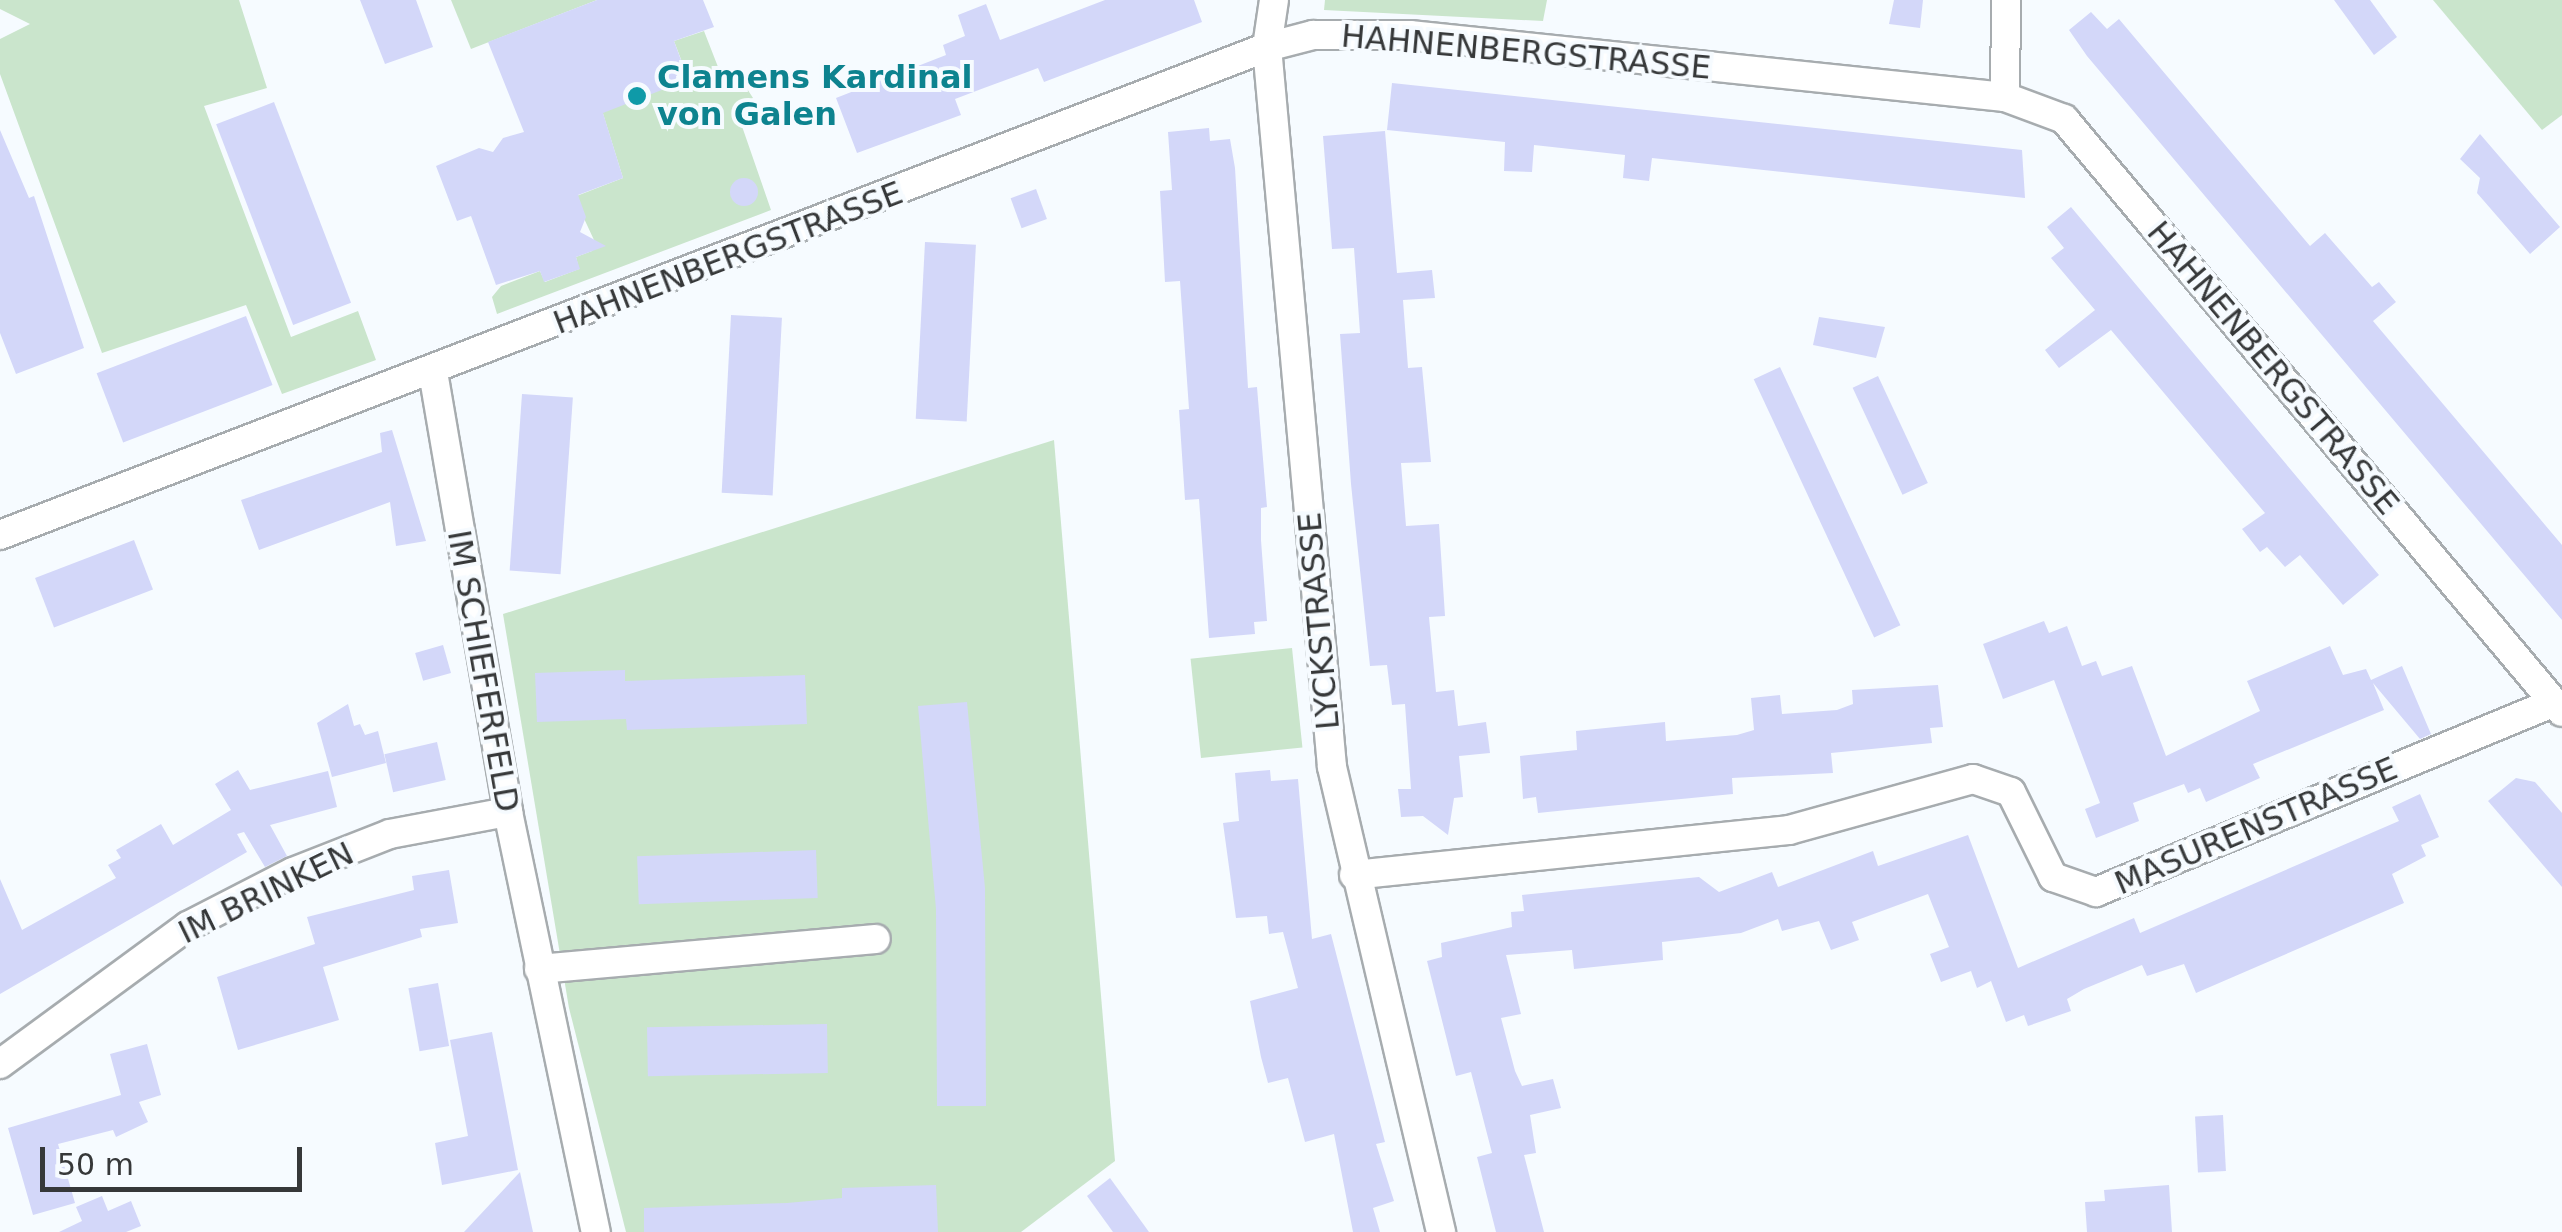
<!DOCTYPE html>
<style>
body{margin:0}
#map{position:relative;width:2562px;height:1232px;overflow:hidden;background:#f6fbff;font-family:"DejaVu Sans",sans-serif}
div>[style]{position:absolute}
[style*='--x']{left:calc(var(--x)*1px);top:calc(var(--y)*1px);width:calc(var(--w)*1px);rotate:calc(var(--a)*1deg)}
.green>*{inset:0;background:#cae5cc;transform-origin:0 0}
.building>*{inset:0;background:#d3d7f9;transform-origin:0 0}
.round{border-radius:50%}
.roads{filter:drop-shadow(2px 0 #a7acaf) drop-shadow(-2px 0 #a7acaf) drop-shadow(0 2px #a7acaf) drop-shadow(0 -2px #a7acaf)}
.street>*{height:28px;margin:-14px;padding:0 14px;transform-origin:14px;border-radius:14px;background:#fff}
.dots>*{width:28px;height:28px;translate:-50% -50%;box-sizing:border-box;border:5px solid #f6fbff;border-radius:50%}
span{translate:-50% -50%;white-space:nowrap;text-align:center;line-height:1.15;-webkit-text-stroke:8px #f6fbff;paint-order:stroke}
.street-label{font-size:32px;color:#363839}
.culture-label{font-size:32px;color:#0d838f;font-weight:700}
.left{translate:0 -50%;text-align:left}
.scale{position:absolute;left:40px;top:1147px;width:262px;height:45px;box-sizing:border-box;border:5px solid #363839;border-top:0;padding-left:12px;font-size:30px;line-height:35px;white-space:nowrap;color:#363839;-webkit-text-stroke:8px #f6fbff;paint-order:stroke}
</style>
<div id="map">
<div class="green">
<i style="clip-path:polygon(0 0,239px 0,267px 88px,204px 106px,291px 337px,358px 311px,376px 360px,282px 394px,246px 305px,102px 353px,0 74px,0 39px,30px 24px,0 9px)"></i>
<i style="clip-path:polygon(451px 0,597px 0,471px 49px)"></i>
<i style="clip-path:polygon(1325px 0,1547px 0,1543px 21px,1324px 10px)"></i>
<i style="clip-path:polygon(2433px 0,2562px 0,2562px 115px,2542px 130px)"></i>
<i style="clip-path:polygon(704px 31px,727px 90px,744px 84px,753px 98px,736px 109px,771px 210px,497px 314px,492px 297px,501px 286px,540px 271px,545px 282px,579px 269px,576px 257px,592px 251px,594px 240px,574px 197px,623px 178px,600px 104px,676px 85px,685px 70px,674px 41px)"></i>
<i style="clip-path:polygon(1054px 440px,1115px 1161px,1021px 1232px,626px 1232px,569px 1008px,503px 614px)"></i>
<i style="left:1292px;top:648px;width:100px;height:102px;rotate:84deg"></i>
</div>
<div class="building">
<i style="clip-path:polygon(360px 0,416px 0,433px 47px,385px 64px)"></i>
<i style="clip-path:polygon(597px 0,703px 0,714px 27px,674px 41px,685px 71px,676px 76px,677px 84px,603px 113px,623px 178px,578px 195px,586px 217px,580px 232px,606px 246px,576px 257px,580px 269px,544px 282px,540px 271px,496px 285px,471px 216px,457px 221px,436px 166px,479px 148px,493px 152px,503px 138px,524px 132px,488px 42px)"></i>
<i style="clip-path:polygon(1105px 0,1194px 0,1202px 22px,1044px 82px,1038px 68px,984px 88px,955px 99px,961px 115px,857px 153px,836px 98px,946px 55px,943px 45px,965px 36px,958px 15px,986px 4px,1000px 40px)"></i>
<i style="clip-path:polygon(1894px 0,1923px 0,1920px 28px,1889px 24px)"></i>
<i style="clip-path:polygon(2334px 0,2370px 0,2397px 37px,2374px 55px)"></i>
<i style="clip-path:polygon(2091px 12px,2107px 29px,2119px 19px,2310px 246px,2325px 233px,2372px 287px,2379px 282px,2396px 302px,2373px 321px,2562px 545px,2562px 620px,2087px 56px,2069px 30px)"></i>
<i style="clip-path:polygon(1392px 83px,2022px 150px,2025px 198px,1652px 158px,1649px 181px,1623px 178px,1625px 155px,1534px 145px,1532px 172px,1504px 171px,1505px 142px,1387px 130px)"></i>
<i style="left:274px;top:102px;width:215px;height:62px;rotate:69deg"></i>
<i style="clip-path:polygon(1209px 128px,1210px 141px,1230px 139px,1235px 168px,1248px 388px,1257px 387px,1267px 507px,1261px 508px,1261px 540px,1267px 621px,1254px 622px,1255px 634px,1209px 638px,1199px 499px,1185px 500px,1179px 410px,1189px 409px,1180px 281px,1165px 282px,1160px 191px,1172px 190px,1168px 132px)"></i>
<i style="clip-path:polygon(0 130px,29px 198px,34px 196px,84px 348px,16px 374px,0 333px)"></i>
<i style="clip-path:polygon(1385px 131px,1397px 273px,1432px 270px,1435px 298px,1403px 300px,1408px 368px,1422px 367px,1431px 462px,1401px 463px,1406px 526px,1439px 524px,1445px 616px,1429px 617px,1436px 692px,1454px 690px,1458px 726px,1486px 722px,1488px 737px,1490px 753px,1459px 756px,1463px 797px,1454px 798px,1448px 835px,1423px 816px,1401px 817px,1398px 789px,1411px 789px,1405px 704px,1392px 705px,1387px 665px,1370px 666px,1351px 484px,1340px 334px,1360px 333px,1357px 290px,1354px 248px,1332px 249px,1323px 136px)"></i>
<i style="clip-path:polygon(2480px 134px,2560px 227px,2530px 254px,2477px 193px,2480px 178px,2460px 159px)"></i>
<i class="round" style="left:730px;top:178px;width:28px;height:28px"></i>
<i style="left:1036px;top:189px;width:32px;height:27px;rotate:70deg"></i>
<i style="clip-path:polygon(2071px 207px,2379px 575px,2343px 605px,2300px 555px,2285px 567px,2267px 547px,2260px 552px,2242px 529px,2265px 513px,2111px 330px,2059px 368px,2045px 350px,2095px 310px,2051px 258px,2064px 248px,2047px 227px)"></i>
<i style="left:925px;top:242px;width:51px;height:177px;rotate:3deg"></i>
<i style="left:731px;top:315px;width:51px;height:178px;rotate:3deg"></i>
<i style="left:246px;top:316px;width:74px;height:160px;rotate:69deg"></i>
<i style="clip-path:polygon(1819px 317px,1885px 327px,1876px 358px,1813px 345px)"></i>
<i style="left:1780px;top:367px;width:285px;height:29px;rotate:65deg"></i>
<i style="left:1878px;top:376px;width:118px;height:28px;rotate:65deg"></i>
<i style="left:522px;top:394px;width:51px;height:177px;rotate:4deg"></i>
<i style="clip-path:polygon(392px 430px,426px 541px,396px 546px,390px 502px,259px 550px,241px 500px,382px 452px,380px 433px)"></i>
<i style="left:134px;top:540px;width:53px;height:106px;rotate:69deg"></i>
<i style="clip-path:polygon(2044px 621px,2049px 633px,2067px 626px,2082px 666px,2096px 661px,2102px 676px,2132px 666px,2166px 756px,2260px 711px,2247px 681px,2330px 646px,2343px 675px,2366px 669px,2371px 680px,2402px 666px,2431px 734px,2420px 739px,2373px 683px,2384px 710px,2253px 764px,2260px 778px,2206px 802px,2200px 788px,2188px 793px,2184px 784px,2133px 803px,2139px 821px,2096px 838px,2085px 809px,2100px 803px,2054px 680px,2003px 699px,1983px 644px)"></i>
<i style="left:443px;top:645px;width:29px;height:29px;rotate:74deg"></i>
<i style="clip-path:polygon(625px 670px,625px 681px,805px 675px,807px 724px,627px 730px,626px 719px,537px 722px,535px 673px)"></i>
<i style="clip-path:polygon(1938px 685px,1943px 727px,1930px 728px,1932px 743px,1831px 753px,1833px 773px,1732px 778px,1733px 794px,1567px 810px,1538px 813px,1536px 797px,1523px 799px,1520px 756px,1577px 750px,1576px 731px,1665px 722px,1666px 741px,1737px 735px,1754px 730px,1751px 698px,1780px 695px,1782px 714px,1837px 710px,1853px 704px,1852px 690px)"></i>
<i style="clip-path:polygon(967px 702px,985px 888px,986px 1106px,937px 1106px,936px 909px,918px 706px)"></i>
<i style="clip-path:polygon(348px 704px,354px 726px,360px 724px,365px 735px,378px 731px,386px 763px,332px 777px,317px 723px)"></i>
<i style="left:437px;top:742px;width:39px;height:54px;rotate:77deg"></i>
<i style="clip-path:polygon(238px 770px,250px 790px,328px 771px,337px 807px,270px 825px,287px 856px,265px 867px,244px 832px,237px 834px,247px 852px,0 994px,0 879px,22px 930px,116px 878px,108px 865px,121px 858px,116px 850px,161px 824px,173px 845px,231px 810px,215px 784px)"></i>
<i style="clip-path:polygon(1270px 770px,1271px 781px,1298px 779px,1312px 939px,1331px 934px,1385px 1142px,1376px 1144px,1394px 1201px,1373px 1208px,1380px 1232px,1353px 1232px,1334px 1134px,1305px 1142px,1288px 1078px,1268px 1083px,1261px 1057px,1250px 1001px,1298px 988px,1283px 932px,1269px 934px,1267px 916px,1236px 918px,1223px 823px,1239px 821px,1235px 773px)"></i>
<i style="clip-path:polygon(2516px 778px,2535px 782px,2562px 813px,2562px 887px,2488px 801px)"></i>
<i style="clip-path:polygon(2420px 794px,2439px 837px,2421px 845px,2426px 856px,2392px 874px,2404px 903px,2196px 993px,2184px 964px,2147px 976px,2142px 965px,2084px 989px,2067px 999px,2071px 1011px,2028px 1026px,2024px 1015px,2006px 1022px,1991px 981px,1977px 988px,1971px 971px,1941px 982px,1930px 954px,1949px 947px,1928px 894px,1852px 922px,1859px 940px,1831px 950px,1819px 921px,1782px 931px,1778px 919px,1741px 933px,1662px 942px,1663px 960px,1574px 969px,1572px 950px,1506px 955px,1521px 1014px,1501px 1018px,1515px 1071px,1522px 1086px,1553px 1079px,1561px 1108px,1530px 1115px,1536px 1153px,1524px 1155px,1544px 1232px,1496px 1232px,1477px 1157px,1492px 1153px,1471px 1072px,1456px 1076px,1427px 961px,1442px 957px,1441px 943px,1512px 927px,1511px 912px,1524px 911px,1522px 895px,1699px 877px,1719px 892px,1772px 872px,1778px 887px,1873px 851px,1878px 866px,1968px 835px,2018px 968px,2134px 918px,2140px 933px,2399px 821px,2392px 807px)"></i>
<i style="left:816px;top:850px;width:48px;height:179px;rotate:88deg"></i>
<i style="clip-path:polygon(449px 870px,458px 923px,420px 929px,422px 937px,323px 967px,339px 1020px,238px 1050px,217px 977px,315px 944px,307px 917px,414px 890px,412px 876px)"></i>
<i style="left:438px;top:983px;width:64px;height:30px;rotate:80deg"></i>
<i style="left:827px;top:1024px;width:49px;height:180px;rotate:89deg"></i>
<i style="clip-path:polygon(492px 1032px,518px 1170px,442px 1185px,435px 1143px,468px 1136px,450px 1040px)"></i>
<i style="clip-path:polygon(147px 1044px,161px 1095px,139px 1102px,148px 1122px,116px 1137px,113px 1130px,58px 1144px,75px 1203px,33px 1215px,8px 1128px,121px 1095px,110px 1054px)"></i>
<i style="left:2223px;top:1115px;width:56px;height:28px;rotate:87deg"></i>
<i style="clip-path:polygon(520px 1172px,533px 1232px,464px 1232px)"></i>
<i style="clip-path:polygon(1110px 1178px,1149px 1232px,1113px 1232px,1087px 1196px)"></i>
<i style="clip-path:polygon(936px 1185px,938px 1232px,644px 1232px,644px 1208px,787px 1203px,842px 1198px,842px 1188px)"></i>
<i style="clip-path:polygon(2169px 1185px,2172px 1232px,2087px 1232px,2085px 1202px,2105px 1201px,2104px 1190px)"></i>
<i style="clip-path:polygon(102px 1196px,108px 1211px,131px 1201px,141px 1226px,126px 1232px,59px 1232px,82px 1221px,76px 1207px)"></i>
</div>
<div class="roads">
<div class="street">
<i style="--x:1274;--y:0;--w:48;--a:98.5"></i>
<i style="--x:1267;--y:47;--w:723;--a:84.84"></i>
<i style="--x:1332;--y:767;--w:478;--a:76.8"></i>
<i style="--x:2005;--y:97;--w:97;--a:-89.4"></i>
<i style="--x:433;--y:372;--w:446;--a:80.3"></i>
<i style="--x:508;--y:812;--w:429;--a:78.2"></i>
<i style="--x:0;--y:535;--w:1358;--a:-21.06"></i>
<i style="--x:1267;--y:47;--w:48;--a:-14.6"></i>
<i style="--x:1313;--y:35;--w:97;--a:0"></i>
<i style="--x:1410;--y:35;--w:598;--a:5.95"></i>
<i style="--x:2005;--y:97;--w:63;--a:20.4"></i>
<i style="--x:2064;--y:119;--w:774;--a:49.98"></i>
<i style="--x:1354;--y:875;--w:437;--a:-5.9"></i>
<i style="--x:1789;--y:830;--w:191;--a:-15.5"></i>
<i style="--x:1973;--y:779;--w:40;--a:18.9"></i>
<i style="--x:2011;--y:792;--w:95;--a:63.7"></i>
<i style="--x:2053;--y:877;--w:46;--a:19.2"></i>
<i style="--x:2096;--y:892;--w:496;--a:-22.5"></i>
<i style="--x:539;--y:969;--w:338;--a:-5.1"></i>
<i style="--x:0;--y:1064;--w:233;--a:-36.3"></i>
<i style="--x:188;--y:926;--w:118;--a:-27.2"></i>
<i style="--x:293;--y:872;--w:104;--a:-21.4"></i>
<i style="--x:390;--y:834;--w:120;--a:-10.6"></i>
</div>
</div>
<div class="dots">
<i style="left:637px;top:96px;background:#0f9aa8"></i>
</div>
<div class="street-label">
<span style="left:1526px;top:52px;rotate:5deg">HAHNENBERGSTRASSE</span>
<span style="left:728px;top:258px;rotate:-21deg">HAHNENBERGSTRASSE</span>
<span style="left:2273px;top:368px;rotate:50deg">HAHNENBERGSTRASSE</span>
<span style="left:1319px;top:621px;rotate:-95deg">LYCKSTRASSE</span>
<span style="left:483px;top:671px;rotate:80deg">IM SCHIEFERFELD</span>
<span style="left:2256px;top:826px;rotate:-23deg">MASURENSTRASSE</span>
<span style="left:266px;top:893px;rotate:-26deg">IM BRINKEN</span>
</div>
<div class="culture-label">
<span class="left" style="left:657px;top:96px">Clamens Kardinal<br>von Galen</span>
</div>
<div class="scale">50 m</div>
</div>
